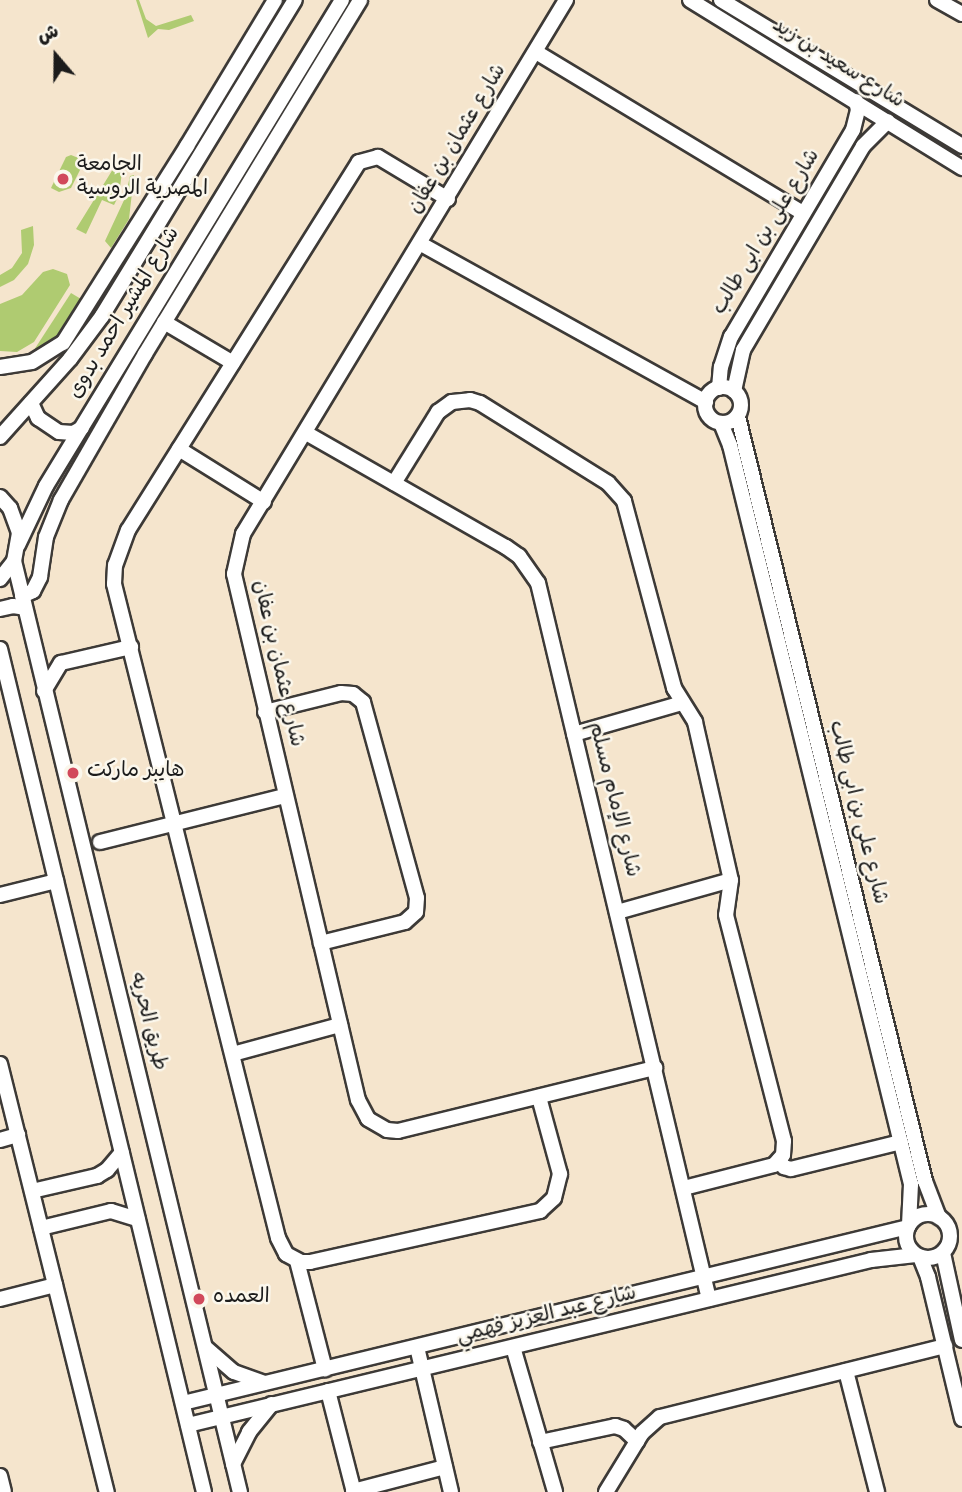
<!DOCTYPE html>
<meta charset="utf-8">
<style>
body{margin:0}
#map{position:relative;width:962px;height:1492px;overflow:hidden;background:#f5e5cd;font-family:"Gochi Hand","Playpen Sans Arabic",sans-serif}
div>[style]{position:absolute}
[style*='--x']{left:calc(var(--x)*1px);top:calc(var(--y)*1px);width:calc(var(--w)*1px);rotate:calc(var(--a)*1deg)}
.green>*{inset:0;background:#afcb71}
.roads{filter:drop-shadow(2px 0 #3d3a37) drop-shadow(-2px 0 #3d3a37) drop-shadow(0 2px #3d3a37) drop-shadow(0 -2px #3d3a37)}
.minor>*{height:14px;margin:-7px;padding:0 7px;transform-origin:7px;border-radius:7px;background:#fff}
.minor>.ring{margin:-7px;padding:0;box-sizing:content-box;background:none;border:14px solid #fff;border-radius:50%}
.dots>*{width:19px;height:19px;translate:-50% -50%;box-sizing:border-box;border:4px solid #fbf7ec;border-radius:50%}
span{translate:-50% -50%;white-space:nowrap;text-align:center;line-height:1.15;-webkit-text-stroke:5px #fbf7ec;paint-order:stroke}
.street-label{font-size:21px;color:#1c1c1c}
.poi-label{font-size:21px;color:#1c1c1c}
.left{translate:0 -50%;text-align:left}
.north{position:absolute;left:21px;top:21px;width:70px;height:70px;-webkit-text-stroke:5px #fbf7ec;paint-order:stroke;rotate:340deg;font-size:19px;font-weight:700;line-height:28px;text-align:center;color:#1c1c1c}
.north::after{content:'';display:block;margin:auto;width:24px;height:32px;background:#1c1c1c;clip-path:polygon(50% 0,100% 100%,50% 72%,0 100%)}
</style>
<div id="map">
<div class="green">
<i style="clip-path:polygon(136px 0,139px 0,146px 19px,156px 26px,191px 15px,194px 21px,169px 30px,158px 29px,148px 38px)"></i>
<i style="clip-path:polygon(71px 155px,81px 159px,82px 166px,71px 188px,59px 192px,51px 188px,66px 157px)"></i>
<i style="clip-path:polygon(113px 169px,122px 172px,119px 195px,114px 205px,102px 200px,86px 234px,76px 229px)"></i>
<i style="clip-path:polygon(134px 175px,129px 219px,111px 248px,105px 241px,125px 198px,130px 176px)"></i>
<i style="clip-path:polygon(33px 226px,34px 245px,28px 264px,14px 280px,0 287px,0 275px,12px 268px,22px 253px,21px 230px)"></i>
<i style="clip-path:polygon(53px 269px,67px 274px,70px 285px,34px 342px,17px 352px,0 351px,0 304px,22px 295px,43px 272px)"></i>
<i style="clip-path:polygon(71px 293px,81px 299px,60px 332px,51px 342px,34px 350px)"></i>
</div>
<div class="roads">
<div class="minor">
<i style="--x:566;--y:0;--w:624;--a:121.17"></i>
<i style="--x:243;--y:534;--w:41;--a:102.7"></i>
<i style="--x:234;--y:574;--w:540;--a:76.74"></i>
<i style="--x:358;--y:1100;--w:21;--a:62"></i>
<i style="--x:368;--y:1119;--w:22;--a:30"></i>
<i style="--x:387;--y:1130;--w:11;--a:5"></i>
<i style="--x:398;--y:1131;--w:265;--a:-13.8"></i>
<i style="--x:690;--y:0;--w:320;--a:31.7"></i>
<i style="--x:721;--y:0;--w:282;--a:31.2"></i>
<i style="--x:937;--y:0;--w:29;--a:29"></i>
<i style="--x:536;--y:52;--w:312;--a:31.1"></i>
<i style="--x:448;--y:199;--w:82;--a:-149"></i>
<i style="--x:378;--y:157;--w:20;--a:165"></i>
<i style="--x:359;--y:162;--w:434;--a:122.1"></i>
<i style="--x:128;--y:530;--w:37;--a:110"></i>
<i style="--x:115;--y:565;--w:19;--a:93"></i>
<i style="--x:114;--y:584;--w:674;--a:75.92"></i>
<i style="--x:278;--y:1238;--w:18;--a:63"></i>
<i style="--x:286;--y:1254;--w:17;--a:28"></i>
<i style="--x:301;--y:1262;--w:9;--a:0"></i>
<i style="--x:310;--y:1262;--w:236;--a:-12.5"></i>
<i style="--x:540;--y:1211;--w:19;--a:-43"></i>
<i style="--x:554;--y:1198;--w:25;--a:-76"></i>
<i style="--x:560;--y:1174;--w:80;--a:-105.3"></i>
<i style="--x:421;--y:244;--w:326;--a:29"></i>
<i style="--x:164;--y:322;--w:80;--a:30.7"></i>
<i style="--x:0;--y:367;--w:32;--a:-9"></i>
<i style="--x:32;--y:362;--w:36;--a:-32"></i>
<i style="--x:63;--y:343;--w:233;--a:-57.8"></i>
<i style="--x:187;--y:146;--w:170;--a:-58.9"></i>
<i class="ring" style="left:705px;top:387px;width:22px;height:22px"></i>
<i style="--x:719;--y:388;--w:21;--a:-85"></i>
<i style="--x:721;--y:367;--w:32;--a:-72"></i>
<i style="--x:731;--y:337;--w:240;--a:-59.5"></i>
<i style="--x:853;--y:130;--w:21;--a:-76"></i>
<i style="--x:858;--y:110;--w:9;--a:-103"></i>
<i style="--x:734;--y:391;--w:42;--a:-77.6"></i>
<i style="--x:743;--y:350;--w:237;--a:-59.5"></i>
<i style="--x:863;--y:146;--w:35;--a:-45"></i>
<i style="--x:31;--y:403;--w:17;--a:65"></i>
<i style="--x:38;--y:418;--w:25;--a:34"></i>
<i style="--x:59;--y:432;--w:14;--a:4"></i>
<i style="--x:73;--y:433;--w:10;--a:-29"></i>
<i style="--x:738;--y:417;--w:787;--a:76.25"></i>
<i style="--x:925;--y:1181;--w:39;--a:69"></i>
<i style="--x:721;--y:423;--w:24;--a:68"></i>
<i style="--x:730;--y:445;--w:761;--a:76.24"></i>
<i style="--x:911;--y:1184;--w:41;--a:92.8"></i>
<i style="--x:306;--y:433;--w:230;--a:29.7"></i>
<i style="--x:506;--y:547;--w:16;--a:35"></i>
<i style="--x:519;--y:556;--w:33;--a:55"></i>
<i style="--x:538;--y:583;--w:736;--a:76.57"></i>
<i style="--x:0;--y:437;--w:105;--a:-48.1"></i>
<i style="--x:70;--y:359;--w:54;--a:-53.3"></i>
<i style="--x:102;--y:316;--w:370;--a:-58.6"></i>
<i style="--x:179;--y:449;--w:100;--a:31.9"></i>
<i style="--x:394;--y:483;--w:84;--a:-58.2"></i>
<i style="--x:438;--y:412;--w:17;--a:-36"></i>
<i style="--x:452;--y:402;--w:18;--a:-6"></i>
<i style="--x:470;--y:400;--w:10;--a:17"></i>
<i style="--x:480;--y:403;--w:151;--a:32"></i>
<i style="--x:608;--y:483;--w:24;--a:48"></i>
<i style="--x:624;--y:501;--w:194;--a:75"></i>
<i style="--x:674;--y:688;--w:40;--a:58"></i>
<i style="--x:695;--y:722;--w:162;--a:77.2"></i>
<i style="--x:731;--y:880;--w:35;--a:98"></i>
<i style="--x:726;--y:915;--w:233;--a:75.6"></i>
<i style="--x:784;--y:1141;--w:14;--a:94"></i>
<i style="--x:783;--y:1155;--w:13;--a:132"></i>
<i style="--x:774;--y:1165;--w:93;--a:165.7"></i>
<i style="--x:0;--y:497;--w:15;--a:48"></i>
<i style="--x:10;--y:508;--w:27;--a:70"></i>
<i style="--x:19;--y:533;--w:28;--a:100"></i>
<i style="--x:14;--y:561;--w:23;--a:128"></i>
<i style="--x:18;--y:545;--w:65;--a:-64.6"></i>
<i style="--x:46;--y:486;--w:569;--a:-58.66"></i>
<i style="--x:14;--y:561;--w:958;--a:76.36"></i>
<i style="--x:22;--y:596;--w:12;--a:-24"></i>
<i style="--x:33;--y:591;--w:16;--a:-63"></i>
<i style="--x:40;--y:577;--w:40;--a:-81.5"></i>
<i style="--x:46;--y:537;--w:40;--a:-68"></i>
<i style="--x:61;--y:500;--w:168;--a:-60.1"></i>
<i style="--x:145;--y:354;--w:414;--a:-58.7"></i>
<i style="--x:0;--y:609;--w:13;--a:-13"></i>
<i style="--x:13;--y:606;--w:12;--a:9"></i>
<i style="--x:0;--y:649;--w:867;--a:76.4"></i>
<i style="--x:44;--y:691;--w:33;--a:-59"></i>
<i style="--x:61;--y:663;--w:72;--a:-12.9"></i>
<i style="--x:265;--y:712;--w:78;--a:-14"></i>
<i style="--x:341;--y:693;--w:12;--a:5"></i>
<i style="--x:353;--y:694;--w:13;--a:39"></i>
<i style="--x:363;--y:702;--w:203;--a:74.6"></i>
<i style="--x:417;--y:898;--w:14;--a:94"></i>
<i style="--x:416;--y:912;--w:15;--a:138"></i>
<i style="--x:405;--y:922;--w:87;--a:166"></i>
<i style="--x:574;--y:734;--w:112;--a:-16"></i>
<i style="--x:100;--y:842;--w:191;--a:-14"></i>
<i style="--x:0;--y:895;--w:58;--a:-14"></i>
<i style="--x:617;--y:912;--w:118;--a:-15.7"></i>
<i style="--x:233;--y:1054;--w:111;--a:-15.2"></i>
<i style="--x:0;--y:1064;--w:441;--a:76"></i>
<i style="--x:0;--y:1140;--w:19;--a:-16"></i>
<i style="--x:779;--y:1160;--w:9;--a:54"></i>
<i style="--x:784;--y:1167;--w:7;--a:16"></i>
<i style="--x:791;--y:1169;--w:113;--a:-13.8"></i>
<i style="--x:32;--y:1191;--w:67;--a:-13"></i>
<i style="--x:97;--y:1176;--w:12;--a:-31"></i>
<i style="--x:107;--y:1170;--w:23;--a:-50"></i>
<i class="ring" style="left:906px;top:1214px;width:30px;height:30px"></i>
<i style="--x:41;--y:1228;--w:72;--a:-13.7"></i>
<i style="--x:111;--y:1211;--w:28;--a:17"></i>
<i style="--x:943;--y:1253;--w:89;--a:77.7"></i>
<i style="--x:920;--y:1257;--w:22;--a:68"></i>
<i style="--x:928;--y:1277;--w:146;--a:76.5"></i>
<i style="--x:297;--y:1261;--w:112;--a:75.5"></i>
<i style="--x:0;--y:1299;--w:57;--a:-14.3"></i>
<i style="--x:205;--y:1347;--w:38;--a:41"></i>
<i style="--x:234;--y:1372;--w:32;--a:20"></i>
<i style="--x:417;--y:1347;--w:149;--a:76.8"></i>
<i style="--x:513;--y:1347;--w:151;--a:73.8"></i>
<i style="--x:846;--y:1371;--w:125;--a:75.6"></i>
<i style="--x:328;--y:1391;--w:104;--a:75.6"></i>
<i style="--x:183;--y:1403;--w:746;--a:-13.65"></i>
<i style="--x:188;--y:1425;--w:703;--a:-13.58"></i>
<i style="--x:871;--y:1260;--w:45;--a:-6.3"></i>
<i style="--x:540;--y:1442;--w:77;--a:-12"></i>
<i style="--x:615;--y:1426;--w:9;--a:18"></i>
<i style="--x:624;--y:1429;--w:18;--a:43"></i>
<i style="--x:233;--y:1464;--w:36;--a:-63"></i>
<i style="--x:249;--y:1432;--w:36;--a:-51"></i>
<i style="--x:0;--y:1476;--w:16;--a:76"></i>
<i style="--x:353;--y:1491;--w:95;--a:-14.6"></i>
<i style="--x:606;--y:1492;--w:69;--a:-58.6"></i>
<i style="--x:642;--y:1433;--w:24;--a:-42"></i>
<i style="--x:660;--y:1417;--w:294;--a:-14"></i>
</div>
</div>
<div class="dots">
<i style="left:63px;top:179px;background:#d1495b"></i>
<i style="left:73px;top:773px;background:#d1495b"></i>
<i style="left:199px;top:1299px;background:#d1495b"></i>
</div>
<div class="street-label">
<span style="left:837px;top:65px;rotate:32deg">شارع سعيد بن زيد</span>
<span style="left:459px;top:140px;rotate:-59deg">شارع عثمان بن عفان</span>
<span style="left:768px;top:233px;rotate:-59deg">شارع على بن ابى طالب</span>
<span style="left:126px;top:314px;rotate:-59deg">شارع المشير احمد بدوى</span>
<span style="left:276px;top:664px;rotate:77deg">شارع عثمان بن عفان</span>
<span style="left:612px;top:800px;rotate:76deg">شارع الإمام مسلم</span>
<span style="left:856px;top:813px;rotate:76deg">شارع على بن ابى طالب</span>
<span style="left:146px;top:1022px;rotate:76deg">طريق الحريه</span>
<span style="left:547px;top:1317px;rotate:-14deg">شارع عبد العزيز فهمي</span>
</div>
<div class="poi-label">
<span class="left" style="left:77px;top:179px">الجامعة<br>المصرية الروسية</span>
<span class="left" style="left:87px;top:773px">هايبر ماركت</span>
<span class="left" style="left:213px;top:1299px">العمده</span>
</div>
<div class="north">ش</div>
</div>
